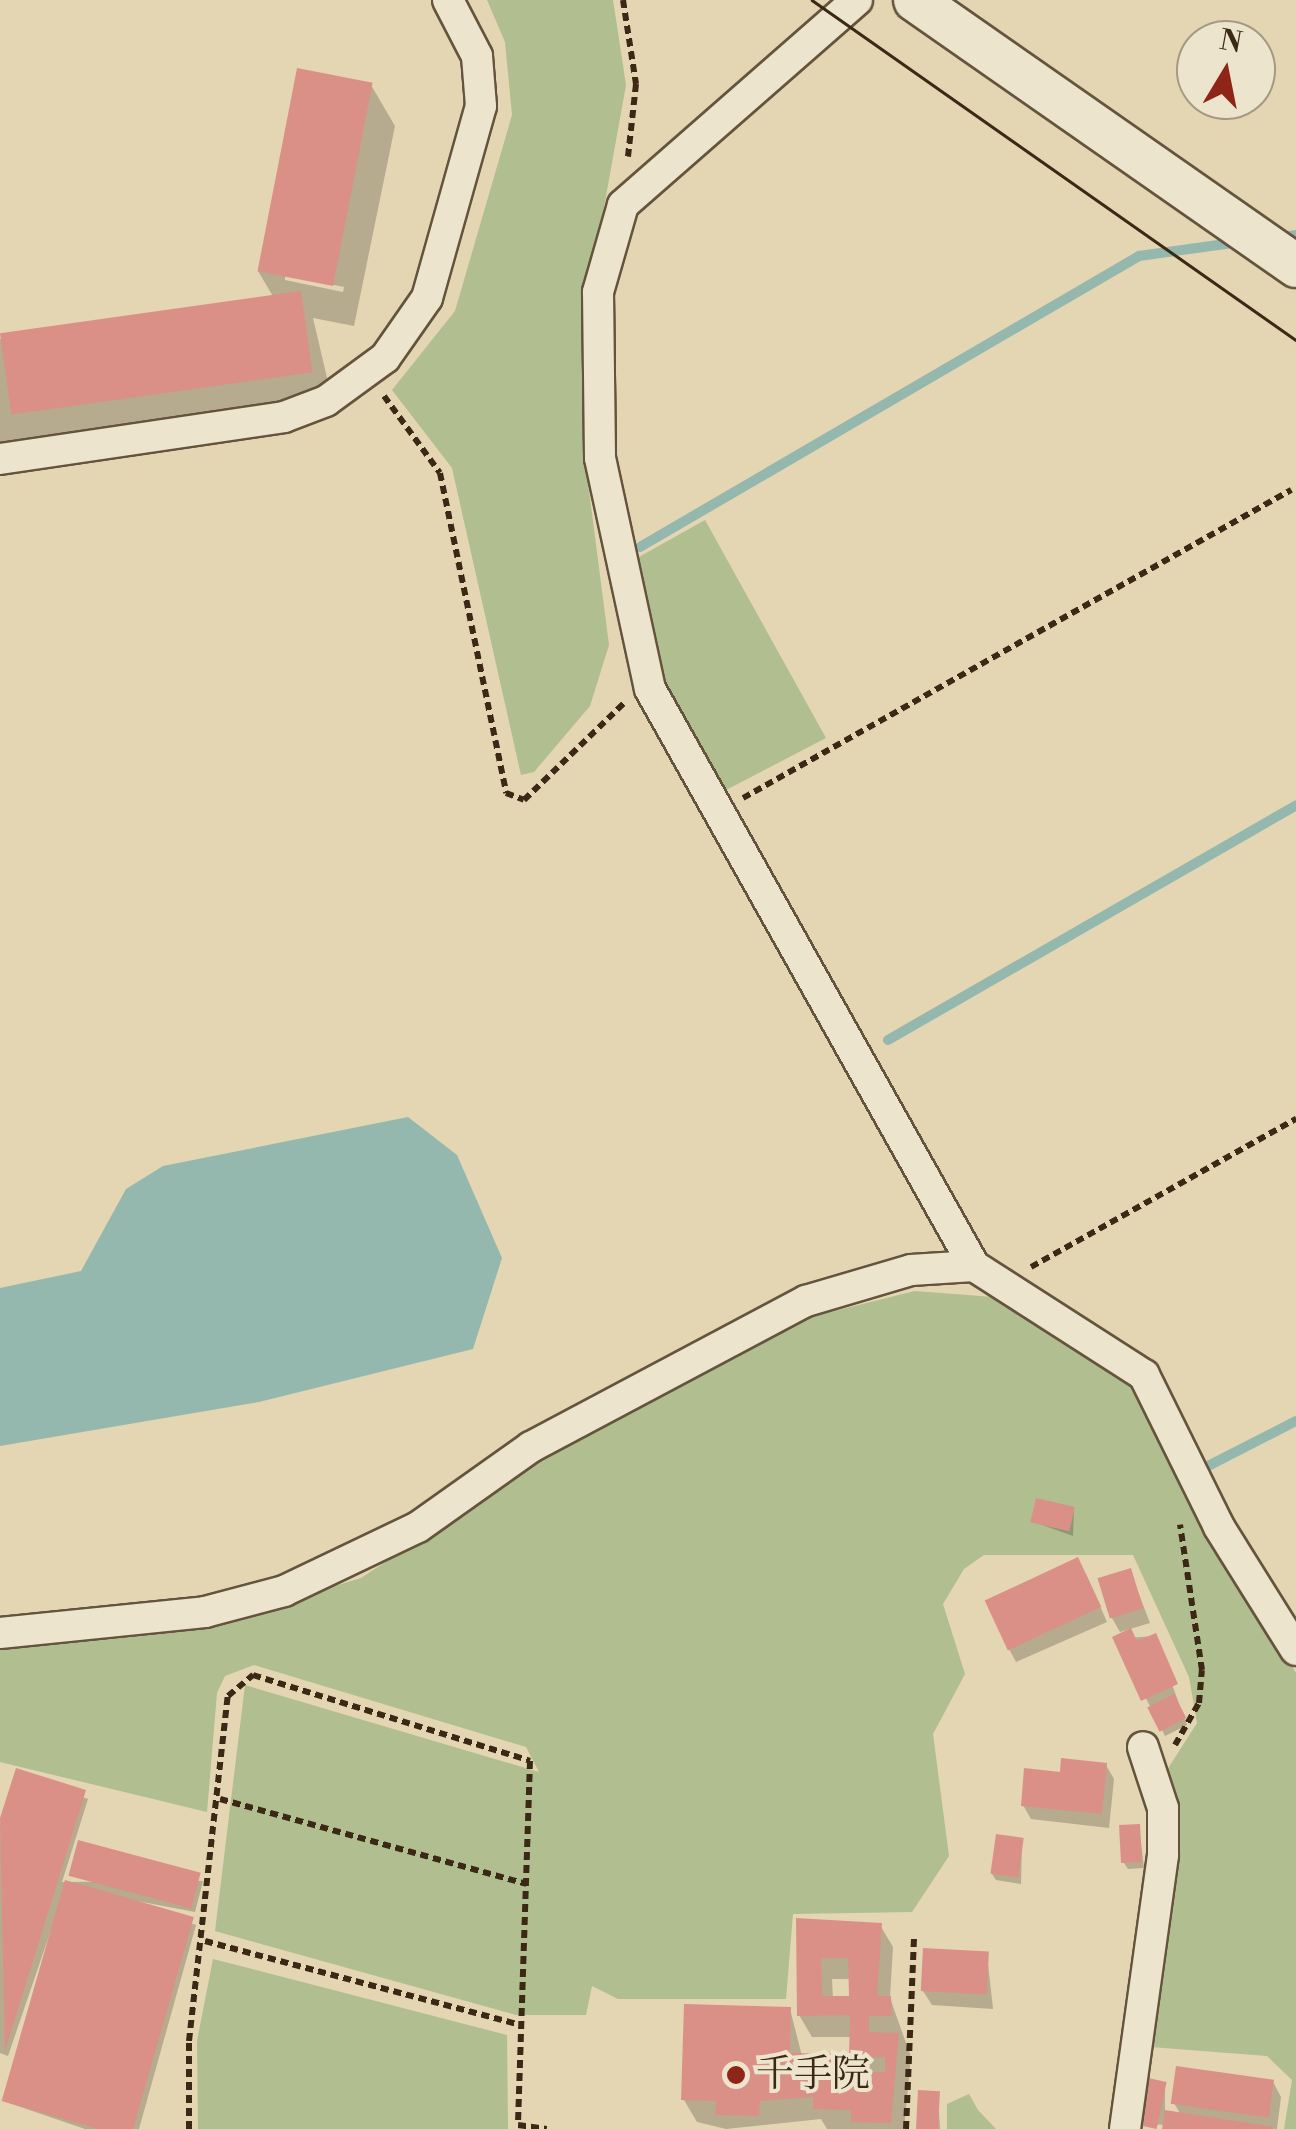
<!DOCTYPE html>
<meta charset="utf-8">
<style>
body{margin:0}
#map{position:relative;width:1296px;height:2129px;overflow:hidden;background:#e4d5b3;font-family:"Libre Bodoni","Noto Serif JP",serif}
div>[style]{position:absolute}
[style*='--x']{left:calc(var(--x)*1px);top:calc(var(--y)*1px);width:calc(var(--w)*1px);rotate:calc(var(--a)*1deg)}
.green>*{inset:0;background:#b0be90}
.water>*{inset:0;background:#95b8ae}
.shadow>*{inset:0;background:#0003}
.stream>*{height:10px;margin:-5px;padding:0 5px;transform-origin:5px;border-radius:5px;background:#95b8ae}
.building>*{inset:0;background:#db9087;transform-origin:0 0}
.path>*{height:6px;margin-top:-3px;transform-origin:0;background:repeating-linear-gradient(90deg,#3b2916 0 8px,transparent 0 13px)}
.roads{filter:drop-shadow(2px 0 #65543d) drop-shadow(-2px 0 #65543d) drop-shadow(0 2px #65543d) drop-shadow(0 -2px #65543d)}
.street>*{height:30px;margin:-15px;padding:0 15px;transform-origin:15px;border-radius:15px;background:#ede4ce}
.secondary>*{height:42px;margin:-21px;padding:0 21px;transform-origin:21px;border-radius:21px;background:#ede4ce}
.tram>*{height:2.5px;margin:-1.25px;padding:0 1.25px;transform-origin:1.25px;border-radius:1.25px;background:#3b2916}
.dots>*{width:28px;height:28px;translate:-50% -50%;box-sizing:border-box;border:5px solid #ede4ce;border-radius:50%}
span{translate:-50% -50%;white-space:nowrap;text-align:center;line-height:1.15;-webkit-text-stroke:8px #ede4ce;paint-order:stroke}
.poi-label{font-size:38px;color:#3b2916}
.left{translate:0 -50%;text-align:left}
.north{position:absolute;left:1176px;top:20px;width:100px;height:100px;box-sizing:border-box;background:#ede4ce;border:2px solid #a69984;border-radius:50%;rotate:10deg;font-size:28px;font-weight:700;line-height:40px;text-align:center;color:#3b2916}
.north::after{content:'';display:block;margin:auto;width:35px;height:45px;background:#8f2418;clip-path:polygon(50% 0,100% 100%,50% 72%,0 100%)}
</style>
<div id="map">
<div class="green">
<i style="clip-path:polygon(487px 0,613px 0,626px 85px,583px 324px,584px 452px,609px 645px,590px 706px,534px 772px,521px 775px,452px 468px,392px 390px,455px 311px,512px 115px,505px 42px)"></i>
<i style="clip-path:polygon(705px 520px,826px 738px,724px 791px,662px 682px,630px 562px)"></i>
<i style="clip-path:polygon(915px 1291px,1006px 1298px,1136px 1383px,1296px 1673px,1296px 2129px,1284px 2129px,1292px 2080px,1267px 2056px,1151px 2047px,1174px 1816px,1167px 1770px,1197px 1723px,1189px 1677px,1133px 1555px,984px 1555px,964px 1569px,943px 1604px,965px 1674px,933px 1734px,949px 1856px,912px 1912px,793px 1914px,786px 1999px,618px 1999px,592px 1986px,586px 2015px,516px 2015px,215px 1931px,245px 1685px,539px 1772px,526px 1747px,254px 1665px,225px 1676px,217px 1693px,207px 1812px,0 1762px,0 1647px,207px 1625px,361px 1578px,585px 1431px,814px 1316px)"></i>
<i style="clip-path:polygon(213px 1959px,507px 2035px,508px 2129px,198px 2129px,197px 2041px)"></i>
<i style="clip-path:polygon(969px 2094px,978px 2110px,996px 2129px,947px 2129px,947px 2104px)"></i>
</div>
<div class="water">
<i style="clip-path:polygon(408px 1117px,457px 1155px,502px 1258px,473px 1349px,259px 1402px,0 1446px,0 1288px,81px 1271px,126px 1189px,163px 1166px)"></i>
</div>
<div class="shadow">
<i style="clip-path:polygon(evenodd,371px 85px,395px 126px,354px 326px,313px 318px,335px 412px,0 462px,0 339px,274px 298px,258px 271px,371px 85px,285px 275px,344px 287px,343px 292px,285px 280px,285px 275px)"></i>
<i style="clip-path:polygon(1074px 1509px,1073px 1536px,1034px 1522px)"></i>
<i style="clip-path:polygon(1130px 1571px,1150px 1623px,1120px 1632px,1112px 1618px)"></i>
<i style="clip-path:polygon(1086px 1574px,1107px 1622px,1016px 1662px,1008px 1647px)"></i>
<i style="clip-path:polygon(1154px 1636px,1187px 1725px,1165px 1736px,1116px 1639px)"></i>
<i style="clip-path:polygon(1106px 1765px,1114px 1779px,1109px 1828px,1031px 1819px,1023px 1805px,1062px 1775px)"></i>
<i style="clip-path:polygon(17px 1771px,88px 1799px,62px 1882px,203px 1881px,195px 1912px,121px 1898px,196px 1925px,139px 2129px,85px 2129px,6px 2102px,65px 1889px,8px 2056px,0 2053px,0 1826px)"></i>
<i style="clip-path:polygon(1139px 1826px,1144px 1868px,1128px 1869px,1124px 1863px)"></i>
<i style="clip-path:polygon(1022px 1840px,1021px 1884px,996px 1880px,992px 1874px)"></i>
<i style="clip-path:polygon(evenodd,799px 1921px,880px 1925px,893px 1947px,890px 1998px,911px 2057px,904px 2129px,827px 2129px,821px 2119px,726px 2129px,697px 2122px,684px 2100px,790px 2009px,802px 2056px,851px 2056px,852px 2037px,812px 2037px,799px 2015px,799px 1921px,832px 1979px,851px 1979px,852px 1998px,833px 1999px,832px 1979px)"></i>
<i style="clip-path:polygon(987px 1954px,993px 2009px,932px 2005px,923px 1991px)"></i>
<i style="clip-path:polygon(1273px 2082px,1281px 2097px,1277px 2129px,1142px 2124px,1165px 2084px,1165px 2112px,1181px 2115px,1174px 2103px)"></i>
<i style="clip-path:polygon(938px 2094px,940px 2129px,918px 2129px)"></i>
</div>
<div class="stream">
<i style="--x:1277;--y:238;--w:19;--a:-9"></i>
<i style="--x:640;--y:547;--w:578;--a:-30.25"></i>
<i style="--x:1139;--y:256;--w:102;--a:-7.9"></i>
<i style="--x:888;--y:1040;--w:471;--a:-29.9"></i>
<i style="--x:1208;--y:1466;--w:99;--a:-27.1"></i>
</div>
<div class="building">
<i style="left:297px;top:68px;width:77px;height:207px;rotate:11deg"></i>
<i style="left:301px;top:291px;width:82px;height:304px;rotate:82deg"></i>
<i style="left:1036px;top:1498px;width:40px;height:25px;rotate:13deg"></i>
<i style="left:1078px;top:1557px;width:55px;height:103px;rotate:65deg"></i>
<i style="left:1131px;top:1568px;width:42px;height:35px;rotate:73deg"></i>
<i style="clip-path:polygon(1131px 1628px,1137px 1641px,1156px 1633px,1178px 1684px,1141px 1701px,1112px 1637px)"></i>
<i style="left:1174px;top:1694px;width:27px;height:30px;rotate:63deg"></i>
<i style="clip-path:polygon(1061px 1758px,1107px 1763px,1102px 1814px,1021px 1806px,1024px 1768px,1060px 1772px)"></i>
<i style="clip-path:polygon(16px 1768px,86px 1790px,5px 2051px,0 1818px)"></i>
<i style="left:1140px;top:1824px;width:38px;height:21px;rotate:87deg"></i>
<i style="left:996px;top:1834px;width:28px;height:40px;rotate:8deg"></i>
<i style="left:78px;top:1840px;width:127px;height:37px;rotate:15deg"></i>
<i style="left:65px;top:1880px;width:134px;height:230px;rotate:16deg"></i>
<i style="clip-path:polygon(evenodd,796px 1918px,882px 1923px,877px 1996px,891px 1996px,892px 2016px,869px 2016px,869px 2032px,899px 2033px,891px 2123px,851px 2122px,851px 2110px,813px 2109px,813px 2097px,760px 2101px,759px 2116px,715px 2115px,716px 2101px,681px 2100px,684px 2004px,791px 2007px,790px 2053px,849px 2054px,850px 2015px,797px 2016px,796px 1918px,821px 1958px,848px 1958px,849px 1996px,822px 1996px,821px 1958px,796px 1918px,866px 2057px,885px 2057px,885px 2072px,866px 2072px,866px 2057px)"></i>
<i style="left:923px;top:1948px;width:66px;height:43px;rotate:3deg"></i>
<i style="left:1176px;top:2066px;width:99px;height:38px;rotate:8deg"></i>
<i style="left:1148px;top:2078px;width:19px;height:48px;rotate:12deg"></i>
<i style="left:918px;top:2090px;width:22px;height:39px;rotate:3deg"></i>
<i style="clip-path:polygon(1165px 2110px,1273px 2127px,1273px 2129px,1162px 2129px)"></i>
</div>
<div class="path">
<i style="--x:623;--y:0;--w:85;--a:81.2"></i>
<i style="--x:636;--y:84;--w:73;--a:96.3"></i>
<i style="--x:384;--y:396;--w:95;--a:54"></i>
<i style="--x:440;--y:473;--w:327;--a:78.3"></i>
<i style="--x:506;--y:793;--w:19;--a:21"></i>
<i style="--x:524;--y:800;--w:142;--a:-44.1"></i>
<i style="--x:743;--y:798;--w:629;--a:-29.34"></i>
<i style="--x:1031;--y:1267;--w:304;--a:-29.2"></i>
<i style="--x:1175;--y:1745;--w:48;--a:-60.3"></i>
<i style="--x:1199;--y:1703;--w:33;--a:-85"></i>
<i style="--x:1202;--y:1670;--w:147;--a:-98.6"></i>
<i style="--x:220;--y:1799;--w:318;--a:15.5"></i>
<i style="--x:205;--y:1941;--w:327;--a:14.9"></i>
<i style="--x:189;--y:2129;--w:88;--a:-90"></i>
<i style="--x:189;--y:2041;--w:347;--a:-83.6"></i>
<i style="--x:228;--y:1696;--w:33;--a:-40"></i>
<i style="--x:253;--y:1675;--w:290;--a:17.2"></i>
<i style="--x:530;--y:1761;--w:364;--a:91.9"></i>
<i style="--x:518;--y:2125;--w:29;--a:8"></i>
<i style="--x:906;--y:2129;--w:194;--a:-87.6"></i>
</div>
<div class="roads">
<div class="street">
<i style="--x:857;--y:0;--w:311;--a:138.8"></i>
<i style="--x:623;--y:205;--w:91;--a:106"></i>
<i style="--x:598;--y:292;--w:166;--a:89.3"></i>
<i style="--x:600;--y:458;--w:236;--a:77.8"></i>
<i style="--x:650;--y:689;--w:662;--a:60.68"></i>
<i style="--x:0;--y:459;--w:287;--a:-8.4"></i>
<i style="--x:284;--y:417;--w:45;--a:-20.9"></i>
<i style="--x:326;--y:401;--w:73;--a:-36.1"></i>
<i style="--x:385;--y:358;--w:73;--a:-55"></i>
<i style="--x:427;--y:298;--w:199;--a:-74.3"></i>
<i style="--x:481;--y:106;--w:50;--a:-94.6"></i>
<i style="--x:477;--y:56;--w:63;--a:-117.4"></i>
<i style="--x:0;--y:1633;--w:206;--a:-5.8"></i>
<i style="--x:205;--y:1612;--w:82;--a:-14.9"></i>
<i style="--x:284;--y:1591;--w:148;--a:-25.5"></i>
<i style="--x:418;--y:1527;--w:138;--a:-35.3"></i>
<i style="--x:531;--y:1447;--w:311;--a:-28"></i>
<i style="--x:806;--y:1301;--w:109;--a:-16.4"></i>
<i style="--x:911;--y:1270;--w:63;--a:-3.6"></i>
<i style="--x:974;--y:1266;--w:202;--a:32.7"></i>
<i style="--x:1144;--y:1375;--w:169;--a:63.7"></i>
<i style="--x:1219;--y:1527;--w:145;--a:58"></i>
<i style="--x:1125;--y:2129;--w:277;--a:-82.1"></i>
<i style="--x:1163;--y:1855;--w:47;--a:-90"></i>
<i style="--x:1163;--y:1808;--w:64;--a:-108.2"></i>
</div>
<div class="secondary">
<i style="--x:915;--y:0;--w:465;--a:34.9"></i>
</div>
</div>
<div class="tram">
<i style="--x:812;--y:0;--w:591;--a:35.09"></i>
</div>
<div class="dots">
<i style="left:736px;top:2075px;background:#8f2418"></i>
</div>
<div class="poi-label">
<span class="left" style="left:756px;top:2075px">千手院</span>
</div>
<div class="north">N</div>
</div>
